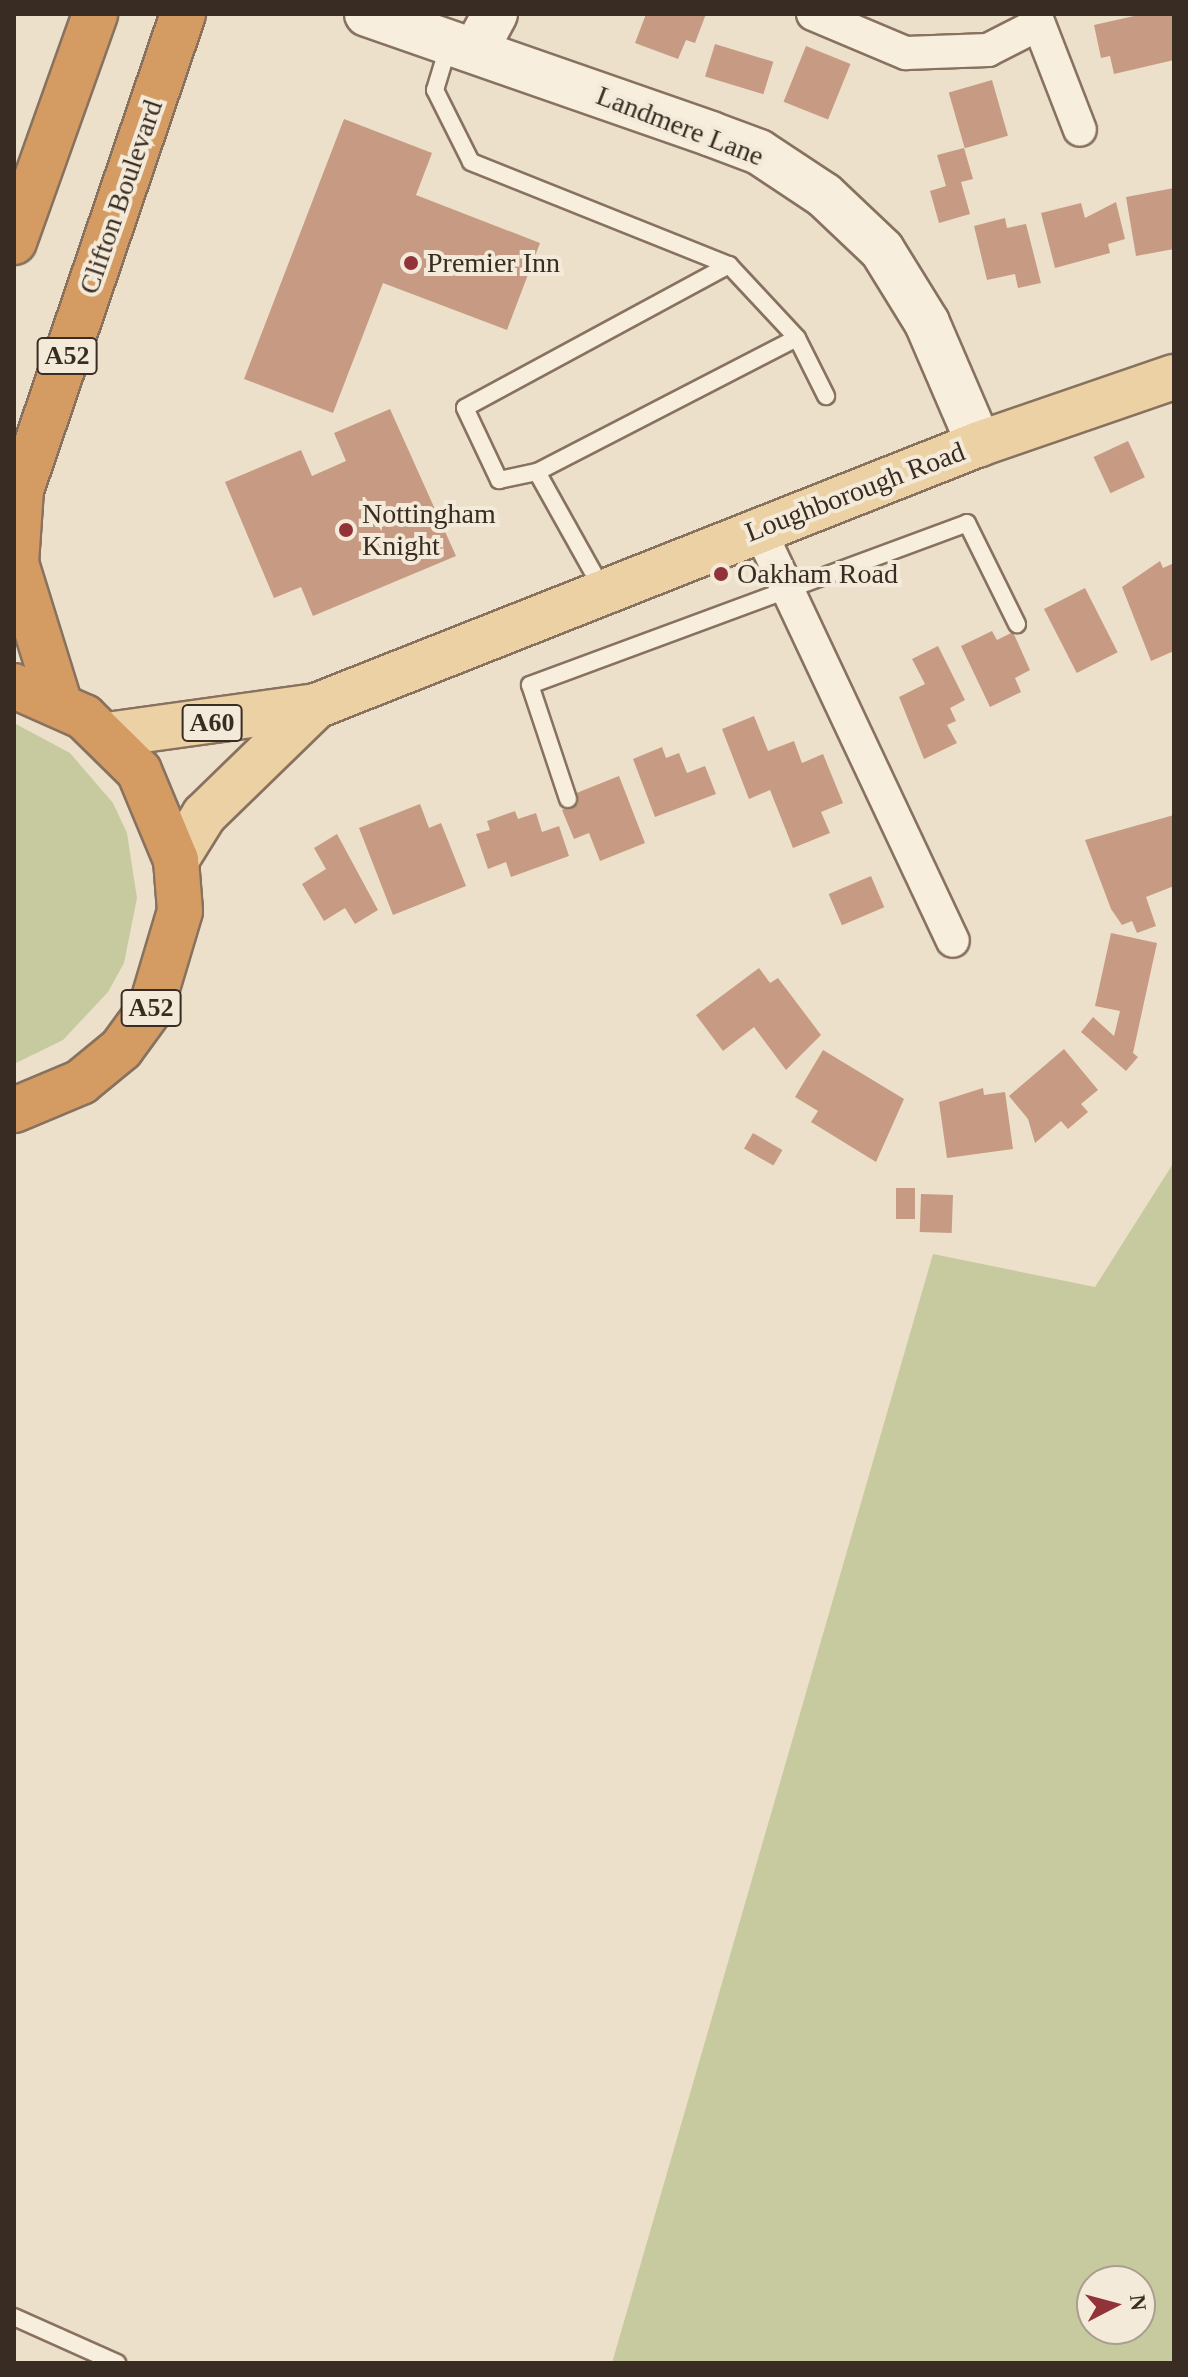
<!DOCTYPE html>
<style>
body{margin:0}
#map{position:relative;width:1188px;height:2377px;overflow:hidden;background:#ece0ca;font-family:Georgia,serif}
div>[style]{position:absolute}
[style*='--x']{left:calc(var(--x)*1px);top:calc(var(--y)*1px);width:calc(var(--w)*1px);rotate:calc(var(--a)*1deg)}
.green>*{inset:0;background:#c7ca9e}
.building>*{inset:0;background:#c79b83;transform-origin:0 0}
.roads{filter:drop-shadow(2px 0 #88725f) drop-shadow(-2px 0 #88725f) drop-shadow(0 2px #88725f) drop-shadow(0 -2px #88725f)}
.lane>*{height:16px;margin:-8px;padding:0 8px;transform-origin:8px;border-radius:8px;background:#f7eedd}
.street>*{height:32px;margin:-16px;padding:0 16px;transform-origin:16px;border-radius:16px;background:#f7eedd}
.secondary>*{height:44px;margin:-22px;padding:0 22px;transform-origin:22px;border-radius:22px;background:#f7eedd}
.primary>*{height:44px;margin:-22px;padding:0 22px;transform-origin:22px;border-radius:22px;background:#ecd1a5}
.highway>*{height:44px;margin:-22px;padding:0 22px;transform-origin:22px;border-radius:22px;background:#d49b62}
.dots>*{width:22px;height:22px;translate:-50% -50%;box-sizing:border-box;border:4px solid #f4ead9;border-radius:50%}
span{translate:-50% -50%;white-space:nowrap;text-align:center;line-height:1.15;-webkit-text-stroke:8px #f4ead9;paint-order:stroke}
.shield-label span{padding:2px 6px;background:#f4ead9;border:2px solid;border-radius:6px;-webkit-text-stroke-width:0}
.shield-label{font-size:26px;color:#392c22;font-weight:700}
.street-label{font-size:28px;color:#392c22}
.poi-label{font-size:28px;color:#392c22}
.left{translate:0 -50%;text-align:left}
.frame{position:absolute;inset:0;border:16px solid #392c22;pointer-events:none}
.north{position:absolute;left:1076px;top:2265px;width:80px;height:80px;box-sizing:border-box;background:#f4ead9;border:2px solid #a99e90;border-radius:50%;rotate:84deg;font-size:22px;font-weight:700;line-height:32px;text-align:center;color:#392c22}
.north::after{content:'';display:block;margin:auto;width:28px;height:36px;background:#92333a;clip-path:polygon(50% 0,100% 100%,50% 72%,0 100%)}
</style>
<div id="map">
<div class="green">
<i style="clip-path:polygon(14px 723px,70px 753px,113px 803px,127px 833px,137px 898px,124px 963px,108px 992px,63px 1040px,14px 1064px)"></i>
<i style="clip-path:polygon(evenodd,1174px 1162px,1172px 2363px,612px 2363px,933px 1254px,1095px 1287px,1174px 1162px,1092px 2281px,1140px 2281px,1140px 2329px,1092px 2329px,1092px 2281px)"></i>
</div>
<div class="building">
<i style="clip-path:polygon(646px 14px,706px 14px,695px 43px,686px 40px,678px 59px,635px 43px)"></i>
<i style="clip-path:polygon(1143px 14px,1173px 14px,1174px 60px,1114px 74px,1110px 56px,1101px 58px,1094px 25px)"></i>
<i style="left:715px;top:44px;width:61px;height:34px;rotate:17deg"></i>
<i style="left:806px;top:46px;width:48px;height:60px;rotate:22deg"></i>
<i style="left:992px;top:80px;width:58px;height:45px;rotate:74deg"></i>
<i style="clip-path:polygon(344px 119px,432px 153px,416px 195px,540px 243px,507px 330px,383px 283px,333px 413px,244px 379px)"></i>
<i style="clip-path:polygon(964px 148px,973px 179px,961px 182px,970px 214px,939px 223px,930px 191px,946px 186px,937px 155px)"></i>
<i style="clip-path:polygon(1174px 188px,1174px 249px,1136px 256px,1126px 197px)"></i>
<i style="clip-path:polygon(1116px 202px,1125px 239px,1108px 244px,1110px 253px,1055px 268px,1041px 213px,1081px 203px,1085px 218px)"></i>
<i style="clip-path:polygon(1005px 218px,1007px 228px,1026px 224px,1041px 283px,1018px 288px,1015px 274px,987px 280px,974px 226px)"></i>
<i style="clip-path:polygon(390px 409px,456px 556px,313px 616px,301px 587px,274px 598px,225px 482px,301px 450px,312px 476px,346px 461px,334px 433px)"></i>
<i style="left:1128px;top:441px;width:40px;height:38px;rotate:65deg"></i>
<i style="clip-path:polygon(1160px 561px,1163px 568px,1174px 563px,1174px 651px,1151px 661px,1122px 587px)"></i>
<i style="left:1085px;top:588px;width:72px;height:46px;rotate:63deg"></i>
<i style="clip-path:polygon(992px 631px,997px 640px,1013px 632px,1030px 670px,1015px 678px,1021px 692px,990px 707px,961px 646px)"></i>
<i style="clip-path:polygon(938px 646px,965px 700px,950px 708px,956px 721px,947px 725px,957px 743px,924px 759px,899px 697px,925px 684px,912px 659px)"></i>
<i style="clip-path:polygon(754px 716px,768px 751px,794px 741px,802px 763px,823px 754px,843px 803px,821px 812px,830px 833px,793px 848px,770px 790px,749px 799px,722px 729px)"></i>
<i style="clip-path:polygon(662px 747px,666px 758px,679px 753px,687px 773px,705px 766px,716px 794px,655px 817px,633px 759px)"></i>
<i style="clip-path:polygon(619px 776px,645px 843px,600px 861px,589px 833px,574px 839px,562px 810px,578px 804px,574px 794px)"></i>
<i style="clip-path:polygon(420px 804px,429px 828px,441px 823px,466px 886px,393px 915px,359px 828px)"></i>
<i style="clip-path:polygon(515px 811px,518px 819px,536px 813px,542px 832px,559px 826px,569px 856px,511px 877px,506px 862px,488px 869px,476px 834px,490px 830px,487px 821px)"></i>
<i style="clip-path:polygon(1174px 815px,1174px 886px,1146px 897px,1156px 926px,1137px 933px,1132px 921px,1122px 925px,1111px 909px,1085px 840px)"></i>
<i style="clip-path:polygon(337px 834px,378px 910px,355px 924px,345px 908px,324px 921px,302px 884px,326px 869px,314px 848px)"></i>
<i style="left:871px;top:876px;width:34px;height:46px;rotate:67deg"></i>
<i style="clip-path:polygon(1111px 933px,1157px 943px,1133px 1053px,1138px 1057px,1126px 1071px,1081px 1032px,1093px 1017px,1114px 1036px,1120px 1011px,1095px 1006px)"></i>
<i style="clip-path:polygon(759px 968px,770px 983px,778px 978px,821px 1035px,786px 1070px,754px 1027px,723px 1051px,696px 1015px)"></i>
<i style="clip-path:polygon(1064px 1049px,1098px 1090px,1081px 1104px,1088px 1112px,1068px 1129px,1061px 1121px,1035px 1143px,1028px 1119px,1009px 1096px)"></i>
<i style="clip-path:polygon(823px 1050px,904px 1099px,876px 1162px,811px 1122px,818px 1111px,795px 1097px)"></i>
<i style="clip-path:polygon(983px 1088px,984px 1095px,1005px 1092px,1013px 1149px,947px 1158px,939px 1102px)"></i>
<i style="left:753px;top:1133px;width:34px;height:18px;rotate:30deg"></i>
<i style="left:896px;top:1188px;width:19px;height:31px"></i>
<i style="left:921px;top:1194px;width:32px;height:38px;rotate:2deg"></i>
</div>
<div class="roads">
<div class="lane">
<i style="--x:449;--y:44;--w:48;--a:106.9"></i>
<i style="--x:435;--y:90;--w:80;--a:63.4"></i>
<i style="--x:471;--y:162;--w:278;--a:21.8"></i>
<i style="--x:729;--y:265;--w:100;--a:47"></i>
<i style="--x:797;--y:338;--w:65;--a:63.4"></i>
<i style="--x:729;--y:265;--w:300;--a:151.6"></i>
<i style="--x:465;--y:408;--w:80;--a:64.7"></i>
<i style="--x:499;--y:480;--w:39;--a:-12"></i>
<i style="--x:537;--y:472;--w:292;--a:-27.3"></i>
<i style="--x:537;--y:472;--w:135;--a:60.8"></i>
<i style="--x:568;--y:799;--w:120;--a:-108.4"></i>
<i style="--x:530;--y:685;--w:466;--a:-20.3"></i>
<i style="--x:967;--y:523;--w:113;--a:63.7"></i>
<i style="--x:14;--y:2317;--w:113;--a:24.1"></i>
</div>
<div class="street">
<i style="--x:813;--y:14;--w:101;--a:22.8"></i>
<i style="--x:906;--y:53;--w:82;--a:-2.1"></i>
<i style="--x:988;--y:50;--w:55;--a:-27"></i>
<i style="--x:1035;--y:14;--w:124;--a:68.8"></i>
<i style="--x:759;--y:529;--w:455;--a:64.8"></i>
</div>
<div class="secondary">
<i style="--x:367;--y:14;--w:364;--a:19.2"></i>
<i style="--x:711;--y:134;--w:51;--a:20.6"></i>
<i style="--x:759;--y:152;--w:78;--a:33.5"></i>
<i style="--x:824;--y:195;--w:80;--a:43.5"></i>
<i style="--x:882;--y:250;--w:86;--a:58.3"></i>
<i style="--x:927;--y:323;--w:132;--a:66.7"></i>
<i style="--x:475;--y:51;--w:42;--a:-61.6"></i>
</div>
<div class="primary">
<i style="--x:107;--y:735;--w:211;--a:-7.9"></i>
<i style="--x:316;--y:706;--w:713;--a:-21.56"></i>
<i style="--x:979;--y:444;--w:206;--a:-19"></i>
<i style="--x:176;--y:860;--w:53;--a:-58.1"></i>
<i style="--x:204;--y:815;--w:156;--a:-44.2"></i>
</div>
<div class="highway">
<i style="--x:14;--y:242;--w:242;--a:-70.4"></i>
<i style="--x:14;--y:686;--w:77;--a:23.9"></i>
<i style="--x:84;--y:717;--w:77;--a:44.5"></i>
<i style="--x:139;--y:771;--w:96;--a:67.4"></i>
<i style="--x:176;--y:860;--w:51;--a:85.5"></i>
<i style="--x:180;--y:911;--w:101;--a:106.6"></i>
<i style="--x:151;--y:1008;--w:51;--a:126.2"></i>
<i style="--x:121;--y:1049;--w:52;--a:140.5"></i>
<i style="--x:81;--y:1082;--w:73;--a:157.3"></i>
<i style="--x:59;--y:702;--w:145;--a:-107.2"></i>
<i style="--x:16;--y:563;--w:73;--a:-86.1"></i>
<i style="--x:21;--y:490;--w:503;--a:-71.2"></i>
</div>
</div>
<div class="dots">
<i style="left:411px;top:263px;background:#92333a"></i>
<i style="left:346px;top:530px;background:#92333a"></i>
<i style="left:721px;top:574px;background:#92333a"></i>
</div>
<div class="shield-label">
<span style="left:67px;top:356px">A52</span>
<span style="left:212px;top:723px">A60</span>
<span style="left:151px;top:1008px">A52</span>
</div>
<div class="street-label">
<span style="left:680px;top:126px;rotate:21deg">Landmere Lane</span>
<span style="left:121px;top:197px;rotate:-71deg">Clifton Boulevard</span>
<span style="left:855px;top:492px;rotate:-21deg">Loughborough Road</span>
</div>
<div class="poi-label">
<span class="left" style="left:427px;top:263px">Premier Inn</span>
<span class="left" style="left:362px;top:530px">Nottingham<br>Knight</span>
<span class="left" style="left:737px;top:574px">Oakham Road</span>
</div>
<div class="frame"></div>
<div class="north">N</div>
</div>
